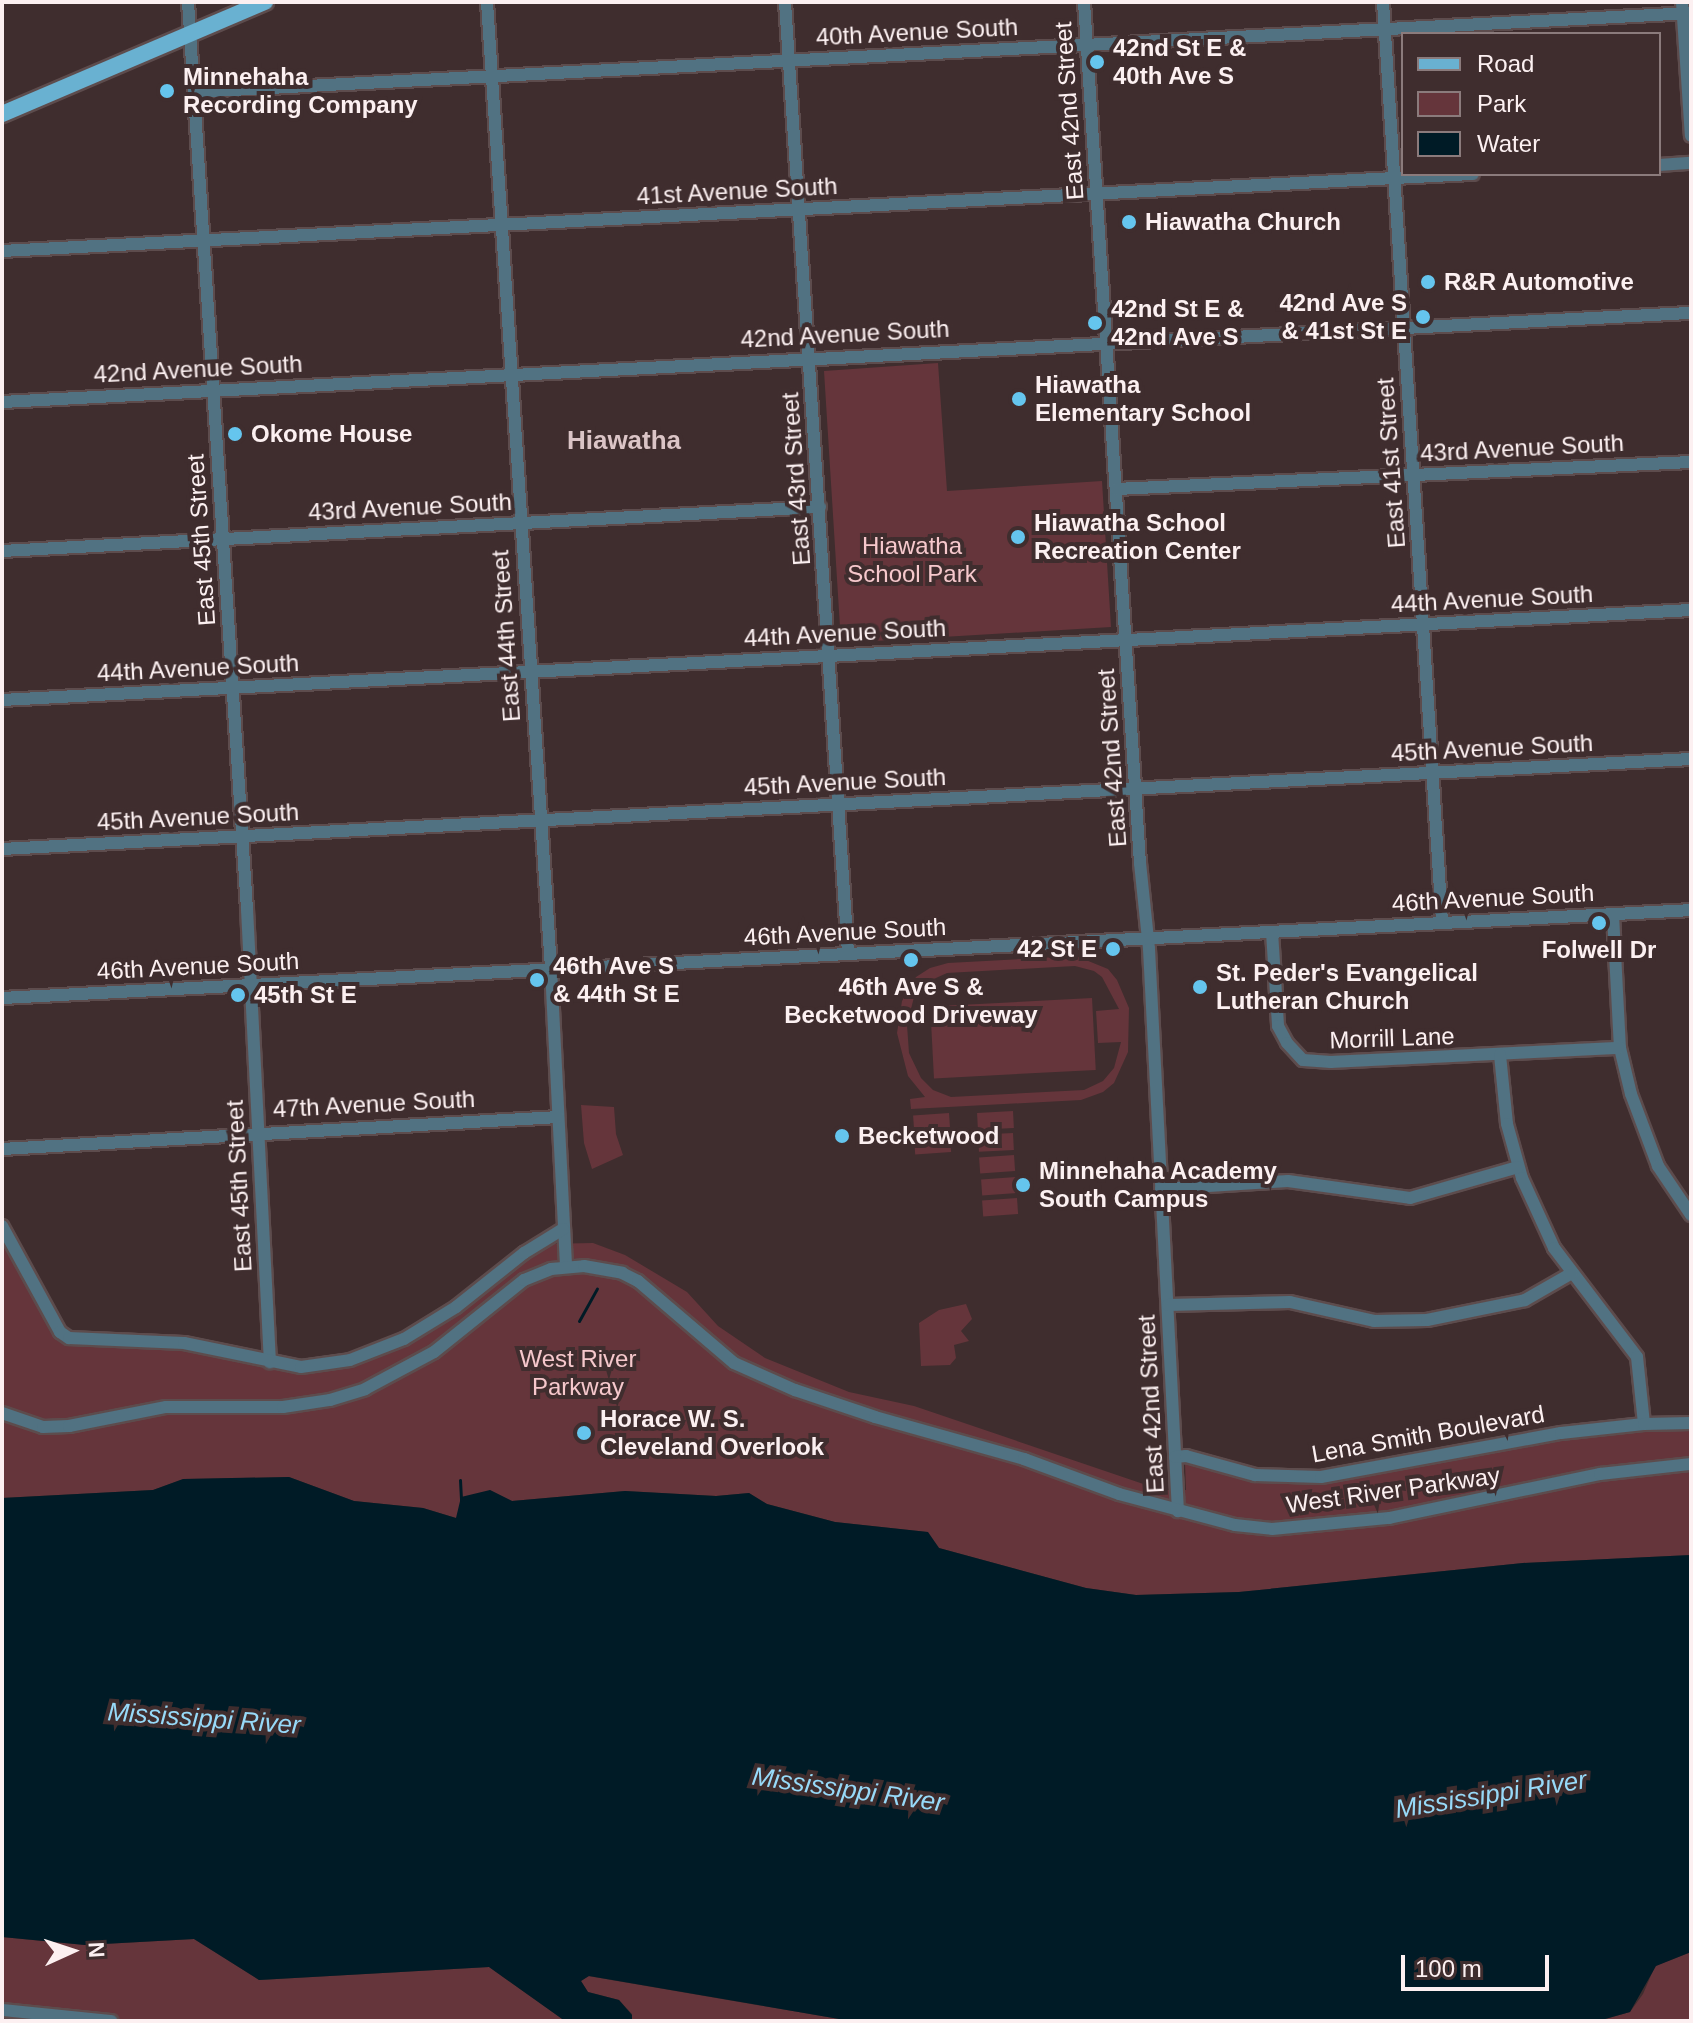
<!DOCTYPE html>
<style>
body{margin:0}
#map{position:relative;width:1693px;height:2023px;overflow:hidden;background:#3f2d2e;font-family:Helvetica,sans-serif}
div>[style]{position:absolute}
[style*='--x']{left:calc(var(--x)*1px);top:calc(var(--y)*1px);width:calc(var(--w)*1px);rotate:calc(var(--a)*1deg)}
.green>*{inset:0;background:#65353b;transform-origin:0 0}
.water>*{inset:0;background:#001b26}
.stream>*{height:3px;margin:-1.5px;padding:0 1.5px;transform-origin:1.5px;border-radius:1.5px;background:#001b26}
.roads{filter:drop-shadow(2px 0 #5d4c4d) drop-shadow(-2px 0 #5d4c4d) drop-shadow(0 2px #5d4c4d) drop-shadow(0 -2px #5d4c4d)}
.minor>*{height:12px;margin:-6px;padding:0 6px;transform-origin:6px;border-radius:6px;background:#517282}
.major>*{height:16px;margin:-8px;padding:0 8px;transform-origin:8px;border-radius:8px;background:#69b1d1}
.dots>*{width:22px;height:22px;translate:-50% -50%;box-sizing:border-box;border:4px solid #3f2d2e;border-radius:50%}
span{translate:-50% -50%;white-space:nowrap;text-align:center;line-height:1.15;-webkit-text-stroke:8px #3f2d2e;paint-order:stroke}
.street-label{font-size:24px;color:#fcf0f1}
.poi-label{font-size:24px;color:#fcf0f1;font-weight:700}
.left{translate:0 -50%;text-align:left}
.right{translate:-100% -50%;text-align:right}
.park-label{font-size:24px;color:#f6c8cc}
.neighbourhood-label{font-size:26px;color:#dbc4c6;font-weight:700}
.water-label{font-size:26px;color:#97d9f8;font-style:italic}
.frame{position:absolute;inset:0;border:4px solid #fcf0f1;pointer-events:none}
.legend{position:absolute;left:1401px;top:32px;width:260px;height:144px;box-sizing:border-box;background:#3f2d2e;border:2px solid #8b7b7c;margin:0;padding:10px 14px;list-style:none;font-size:24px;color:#fcf0f1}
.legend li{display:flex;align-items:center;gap:16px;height:40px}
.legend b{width:40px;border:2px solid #8b7b7c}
.north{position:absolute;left:32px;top:1911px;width:80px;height:80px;-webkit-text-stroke:6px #3f2d2e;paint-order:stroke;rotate:87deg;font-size:22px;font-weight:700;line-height:32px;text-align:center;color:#fcf0f1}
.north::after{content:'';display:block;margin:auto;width:28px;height:36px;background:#fcf0f1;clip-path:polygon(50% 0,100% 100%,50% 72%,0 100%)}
.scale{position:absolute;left:1401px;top:1955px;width:148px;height:36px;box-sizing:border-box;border:4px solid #fcf0f1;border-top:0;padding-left:10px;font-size:24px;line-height:28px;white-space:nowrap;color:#fcf0f1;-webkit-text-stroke:6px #3f2d2e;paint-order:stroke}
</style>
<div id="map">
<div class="green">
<i style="clip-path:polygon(938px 363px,947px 491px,1102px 481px,1111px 627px,841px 643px,824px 371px)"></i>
<i style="clip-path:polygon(evenodd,1076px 956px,1108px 969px,1117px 980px,1129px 1008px,1128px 1052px,1114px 1083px,1103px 1092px,1081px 1100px,911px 1109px,910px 1099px,925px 1097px,908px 1076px,897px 1033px,902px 1001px,916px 977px,930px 968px,948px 963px,1076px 956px,1075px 966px,1094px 971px,1102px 977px,1119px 1009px,1096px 1011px,1098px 1043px,1121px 1042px,1114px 1068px,1103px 1081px,1084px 1090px,951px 1097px,933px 1090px,921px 1078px,909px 1053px,907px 1025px,914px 997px,925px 983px,947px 973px,1075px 966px)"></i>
<i style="left:1092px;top:998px;width:72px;height:162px;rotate:87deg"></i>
<i style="clip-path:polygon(581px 1105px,614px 1107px,616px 1134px,623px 1155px,592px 1169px,584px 1143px)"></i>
<i style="left:1013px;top:1111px;width:17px;height:36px;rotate:87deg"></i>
<i style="left:949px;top:1113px;width:16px;height:36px;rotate:86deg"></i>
<i style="left:1013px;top:1133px;width:17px;height:35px;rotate:87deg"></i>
<i style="left:950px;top:1136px;width:16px;height:36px;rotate:86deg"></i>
<i style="left:1014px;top:1155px;width:16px;height:35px;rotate:86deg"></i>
<i style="left:1016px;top:1177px;width:16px;height:35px;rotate:86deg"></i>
<i style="left:1017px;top:1198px;width:16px;height:35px;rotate:86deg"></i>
<i style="clip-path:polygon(2px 1239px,58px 1340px,67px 1346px,136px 1345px,194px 1351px,294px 1373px,352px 1366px,396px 1350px,437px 1326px,544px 1244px,593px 1243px,625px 1255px,687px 1292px,718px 1326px,765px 1358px,849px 1392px,914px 1406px,1161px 1490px,1186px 1490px,1185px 1463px,1254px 1481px,1322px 1483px,1562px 1439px,1644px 1430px,1691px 1430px,1691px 1555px,1523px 1563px,1239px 1592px,1136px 1595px,1086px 1588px,939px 1548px,927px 1532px,835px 1522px,767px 1504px,749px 1493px,716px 1496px,625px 1491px,512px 1501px,490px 1490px,456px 1518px,423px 1508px,354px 1501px,289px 1477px,184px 1479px,153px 1490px,2px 1498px)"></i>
<i style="clip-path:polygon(966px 1304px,972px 1319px,961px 1331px,969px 1341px,954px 1345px,956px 1358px,950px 1365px,921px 1366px,919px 1323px,939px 1310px)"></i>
<i style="clip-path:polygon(2px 1937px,85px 1945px,194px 1939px,259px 1980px,489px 1967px,565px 2021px,2px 2021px)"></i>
<i style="clip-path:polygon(1691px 1952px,1691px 2021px,1598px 2021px,1630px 2012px,1643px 1994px,1655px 1966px)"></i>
<i style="clip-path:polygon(588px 1976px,845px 2020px,889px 2021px,632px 2021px,632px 2014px,619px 2000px,588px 1992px,581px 1981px)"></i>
</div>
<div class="water">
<i style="clip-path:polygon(289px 1477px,354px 1501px,423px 1508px,456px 1518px,461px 1497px,490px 1490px,512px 1501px,625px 1491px,716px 1496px,749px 1493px,767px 1504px,835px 1522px,928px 1532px,939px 1548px,1086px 1588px,1136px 1595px,1239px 1592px,1523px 1563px,1691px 1555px,1691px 1952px,1656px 1966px,1630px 2012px,1598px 2021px,845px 2020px,589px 1976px,581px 1981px,588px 1992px,619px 2000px,632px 2015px,632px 2021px,565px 2021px,489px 1967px,259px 1980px,194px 1939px,85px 1945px,2px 1937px,2px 1498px,153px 1490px,183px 1479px)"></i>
</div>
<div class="stream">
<i style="--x:579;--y:1321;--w:37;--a:-61"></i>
<i style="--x:460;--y:1480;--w:20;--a:87"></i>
</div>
<div class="roads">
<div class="minor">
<i style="--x:188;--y:2;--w:909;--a:86.28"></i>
<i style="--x:247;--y:909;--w:454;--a:87.1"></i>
<i style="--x:487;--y:2;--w:969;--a:86.21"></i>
<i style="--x:551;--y:969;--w:297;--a:87.1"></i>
<i style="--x:785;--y:2;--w:954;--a:86.21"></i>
<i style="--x:1084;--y:2;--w:863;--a:86.28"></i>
<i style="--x:1140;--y:863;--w:86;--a:84"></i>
<i style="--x:1149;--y:949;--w:563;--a:87.05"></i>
<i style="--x:1383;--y:2;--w:921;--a:86.33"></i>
<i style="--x:1682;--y:2;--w:134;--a:86.2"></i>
<i style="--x:194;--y:92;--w:1499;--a:-3.02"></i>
<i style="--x:1659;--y:165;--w:32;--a:-4"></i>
<i style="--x:2;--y:251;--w:1473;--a:-3"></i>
<i style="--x:2;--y:402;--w:1691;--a:-3.02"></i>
<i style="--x:1116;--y:489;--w:576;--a:-2.69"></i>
<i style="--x:2;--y:551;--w:819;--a:-3.08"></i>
<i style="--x:2;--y:700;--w:1691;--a:-3.05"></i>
<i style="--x:2;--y:849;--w:1691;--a:-3.05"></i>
<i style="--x:1613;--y:915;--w:133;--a:87"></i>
<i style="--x:1620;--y:1048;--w:47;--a:76.6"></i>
<i style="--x:1631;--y:1094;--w:77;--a:69.4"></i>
<i style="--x:1658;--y:1166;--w:59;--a:56"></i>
<i style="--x:1272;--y:932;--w:94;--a:86.3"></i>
<i style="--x:1278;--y:1026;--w:19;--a:62"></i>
<i style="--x:1287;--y:1043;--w:23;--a:47"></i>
<i style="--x:1303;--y:1060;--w:28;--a:4"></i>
<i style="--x:1331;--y:1062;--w:289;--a:-2.8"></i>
<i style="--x:2;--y:998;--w:1691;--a:-2.98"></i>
<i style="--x:1500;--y:1055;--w:69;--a:84.2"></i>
<i style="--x:1507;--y:1124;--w:56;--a:74.5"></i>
<i style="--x:1522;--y:1178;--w:77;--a:65.4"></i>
<i style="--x:1554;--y:1248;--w:137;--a:52.7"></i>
<i style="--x:1637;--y:1357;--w:67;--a:84"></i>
<i style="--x:2;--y:1149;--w:557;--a:-3.29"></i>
<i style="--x:1161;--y:1189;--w:127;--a:-3.6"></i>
<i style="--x:1288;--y:1181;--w:123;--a:7.9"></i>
<i style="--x:1410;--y:1198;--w:112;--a:-16"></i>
<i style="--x:2;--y:1226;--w:121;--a:61.3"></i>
<i style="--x:60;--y:1332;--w:11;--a:34"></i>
<i style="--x:69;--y:1338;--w:115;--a:2.5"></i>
<i style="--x:184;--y:1343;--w:119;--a:11.6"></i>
<i style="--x:301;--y:1367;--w:49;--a:-8.1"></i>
<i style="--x:350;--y:1360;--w:58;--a:-21.3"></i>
<i style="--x:404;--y:1339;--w:61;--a:-31.6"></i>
<i style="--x:456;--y:1307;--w:87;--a:-38.5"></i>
<i style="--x:524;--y:1253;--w:46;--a:-31.6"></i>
<i style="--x:1168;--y:1305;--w:122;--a:-1.4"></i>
<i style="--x:1290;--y:1302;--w:86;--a:12.7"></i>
<i style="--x:1374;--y:1321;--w:53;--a:-1.1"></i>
<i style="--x:1427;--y:1320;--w:100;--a:-11.5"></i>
<i style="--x:1525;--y:1300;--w:54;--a:-29.9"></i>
<i style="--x:2;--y:1413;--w:43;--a:18.9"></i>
<i style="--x:43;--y:1427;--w:26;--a:-2"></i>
<i style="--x:69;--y:1426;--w:99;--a:-11.1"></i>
<i style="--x:166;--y:1407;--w:117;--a:0"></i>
<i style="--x:283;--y:1407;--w:48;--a:-8.5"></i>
<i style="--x:330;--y:1400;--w:37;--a:-17"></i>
<i style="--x:365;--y:1389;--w:78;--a:-28.2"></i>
<i style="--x:434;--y:1352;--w:115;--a:-38.7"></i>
<i style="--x:524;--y:1280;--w:29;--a:-22"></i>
<i style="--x:551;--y:1269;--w:33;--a:-5"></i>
<i style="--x:584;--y:1266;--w:39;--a:10"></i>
<i style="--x:622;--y:1273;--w:18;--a:27"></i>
<i style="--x:638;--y:1281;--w:126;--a:40.5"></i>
<i style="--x:734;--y:1363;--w:67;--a:23.9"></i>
<i style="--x:795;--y:1390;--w:84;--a:18.6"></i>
<i style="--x:875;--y:1417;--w:155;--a:15.7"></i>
<i style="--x:1024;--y:1459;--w:101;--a:20.2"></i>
<i style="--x:1119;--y:1494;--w:120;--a:15"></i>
<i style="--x:1235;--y:1525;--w:37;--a:6"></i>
<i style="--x:1272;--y:1529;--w:118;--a:-5.4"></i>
<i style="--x:1389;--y:1518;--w:216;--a:-11.8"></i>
<i style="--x:1600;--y:1474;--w:92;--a:-6.3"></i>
<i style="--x:1175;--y:1457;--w:11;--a:-5"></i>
<i style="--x:1186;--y:1456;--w:72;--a:15.4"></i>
<i style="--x:1255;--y:1475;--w:66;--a:1.7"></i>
<i style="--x:1321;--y:1477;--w:244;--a:-10.4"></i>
<i style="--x:1561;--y:1433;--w:83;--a:-6.2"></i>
<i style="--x:1644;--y:1424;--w:47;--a:-1.2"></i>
<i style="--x:2;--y:2010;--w:110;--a:5.8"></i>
</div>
<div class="major">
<i style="--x:2;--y:114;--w:286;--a:-23.1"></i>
</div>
</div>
<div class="dots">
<i style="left:1097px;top:62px;background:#65c5ee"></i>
<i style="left:167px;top:91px;background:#65c5ee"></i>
<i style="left:1129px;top:222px;background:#65c5ee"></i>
<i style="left:1428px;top:282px;background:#65c5ee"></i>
<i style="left:1423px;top:317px;background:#65c5ee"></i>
<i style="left:1095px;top:323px;background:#65c5ee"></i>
<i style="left:1019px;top:399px;background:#65c5ee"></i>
<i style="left:235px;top:434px;background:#65c5ee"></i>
<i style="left:1018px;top:537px;background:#65c5ee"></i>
<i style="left:1599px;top:923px;background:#65c5ee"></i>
<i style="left:1113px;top:949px;background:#65c5ee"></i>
<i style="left:911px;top:960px;background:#65c5ee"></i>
<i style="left:537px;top:980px;background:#65c5ee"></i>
<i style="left:1200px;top:987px;background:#65c5ee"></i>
<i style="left:238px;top:995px;background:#65c5ee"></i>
<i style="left:842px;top:1136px;background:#65c5ee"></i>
<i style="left:1023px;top:1185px;background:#65c5ee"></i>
<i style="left:584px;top:1433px;background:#65c5ee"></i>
</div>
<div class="street-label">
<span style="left:917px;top:32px;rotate:-3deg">40th Avenue South</span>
<span style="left:1069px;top:111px;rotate:-94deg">East 42nd Street</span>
<span style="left:737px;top:191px;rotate:-3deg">41st Avenue South</span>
<span style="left:845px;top:334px;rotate:-3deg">42nd Avenue South</span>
<span style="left:198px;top:369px;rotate:-3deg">42nd Avenue South</span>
<span style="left:1522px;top:448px;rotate:-3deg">43rd Avenue South</span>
<span style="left:1391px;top:463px;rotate:-94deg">East 41st Street</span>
<span style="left:796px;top:479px;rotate:-94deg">East 43rd Street</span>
<span style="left:410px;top:507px;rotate:-3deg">43rd Avenue South</span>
<span style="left:201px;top:540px;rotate:-94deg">East 45th Street</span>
<span style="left:1492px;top:599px;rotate:-3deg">44th Avenue South</span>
<span style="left:845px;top:633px;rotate:-3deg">44th Avenue South</span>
<span style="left:506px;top:636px;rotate:-94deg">East 44th Street</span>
<span style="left:198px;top:668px;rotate:-3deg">44th Avenue South</span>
<span style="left:1492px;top:748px;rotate:-3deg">45th Avenue South</span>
<span style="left:1112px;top:758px;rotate:-94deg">East 42nd Street</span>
<span style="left:845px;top:782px;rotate:-3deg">45th Avenue South</span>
<span style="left:198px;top:817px;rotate:-3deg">45th Avenue South</span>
<span style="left:1493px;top:898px;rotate:-3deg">46th Avenue South</span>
<span style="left:845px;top:932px;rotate:-3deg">46th Avenue South</span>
<span style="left:198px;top:966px;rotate:-3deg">46th Avenue South</span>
<span style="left:1392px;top:1038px;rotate:-2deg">Morrill Lane</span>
<span style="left:374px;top:1104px;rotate:-3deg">47th Avenue South</span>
<span style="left:239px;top:1186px;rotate:-93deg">East 45th Street</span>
<span style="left:1151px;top:1404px;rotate:-93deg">East 42nd Street</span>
<span style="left:1428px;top:1434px;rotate:-10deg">Lena Smith Boulevard</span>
<span style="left:1393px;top:1490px;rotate:-8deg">West River Parkway</span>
</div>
<div class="poi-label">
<span class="left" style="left:1113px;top:62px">42nd St E &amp;<br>40th Ave S</span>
<span class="left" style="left:183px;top:91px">Minnehaha<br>Recording Company</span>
<span class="left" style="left:1145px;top:222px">Hiawatha Church</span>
<span class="left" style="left:1444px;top:282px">R&amp;R Automotive</span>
<span class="right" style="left:1407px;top:317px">42nd Ave S<br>&amp; 41st St E</span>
<span class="left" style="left:1111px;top:323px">42nd St E &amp;<br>42nd Ave S</span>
<span class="left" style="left:1035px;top:399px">Hiawatha<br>Elementary School</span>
<span class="left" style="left:251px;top:434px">Okome House</span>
<span class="left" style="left:1034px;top:537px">Hiawatha School<br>Recreation Center</span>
<span class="right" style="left:1097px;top:949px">42 St E</span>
<span style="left:1599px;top:950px">Folwell Dr</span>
<span class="left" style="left:553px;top:980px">46th Ave S<br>&amp; 44th St E</span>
<span class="left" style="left:1216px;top:987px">St. Peder's Evangelical<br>Lutheran Church</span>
<span style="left:911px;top:1001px">46th Ave S &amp;<br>Becketwood Driveway</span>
<span class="left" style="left:254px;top:995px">45th St E</span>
<span class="left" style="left:858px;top:1136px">Becketwood</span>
<span class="left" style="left:1039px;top:1185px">Minnehaha Academy<br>South Campus</span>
<span class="left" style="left:600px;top:1433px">Horace W. S.<br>Cleveland Overlook</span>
</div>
<div class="park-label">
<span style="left:912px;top:560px">Hiawatha<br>School Park</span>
<span style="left:578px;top:1373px">West River<br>Parkway</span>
</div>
<div class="neighbourhood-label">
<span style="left:624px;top:441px">Hiawatha</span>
</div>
<div class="water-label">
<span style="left:204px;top:1719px;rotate:4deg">Mississippi River</span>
<span style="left:848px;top:1790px;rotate:8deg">Mississippi River</span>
<span style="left:1491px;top:1795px;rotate:-9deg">Mississippi River</span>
</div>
<div class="frame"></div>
<ul class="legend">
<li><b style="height:10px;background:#69b1d1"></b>Road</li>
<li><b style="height:22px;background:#65353b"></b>Park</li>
<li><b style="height:22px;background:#001b26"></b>Water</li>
</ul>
<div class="north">N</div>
<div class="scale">100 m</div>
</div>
